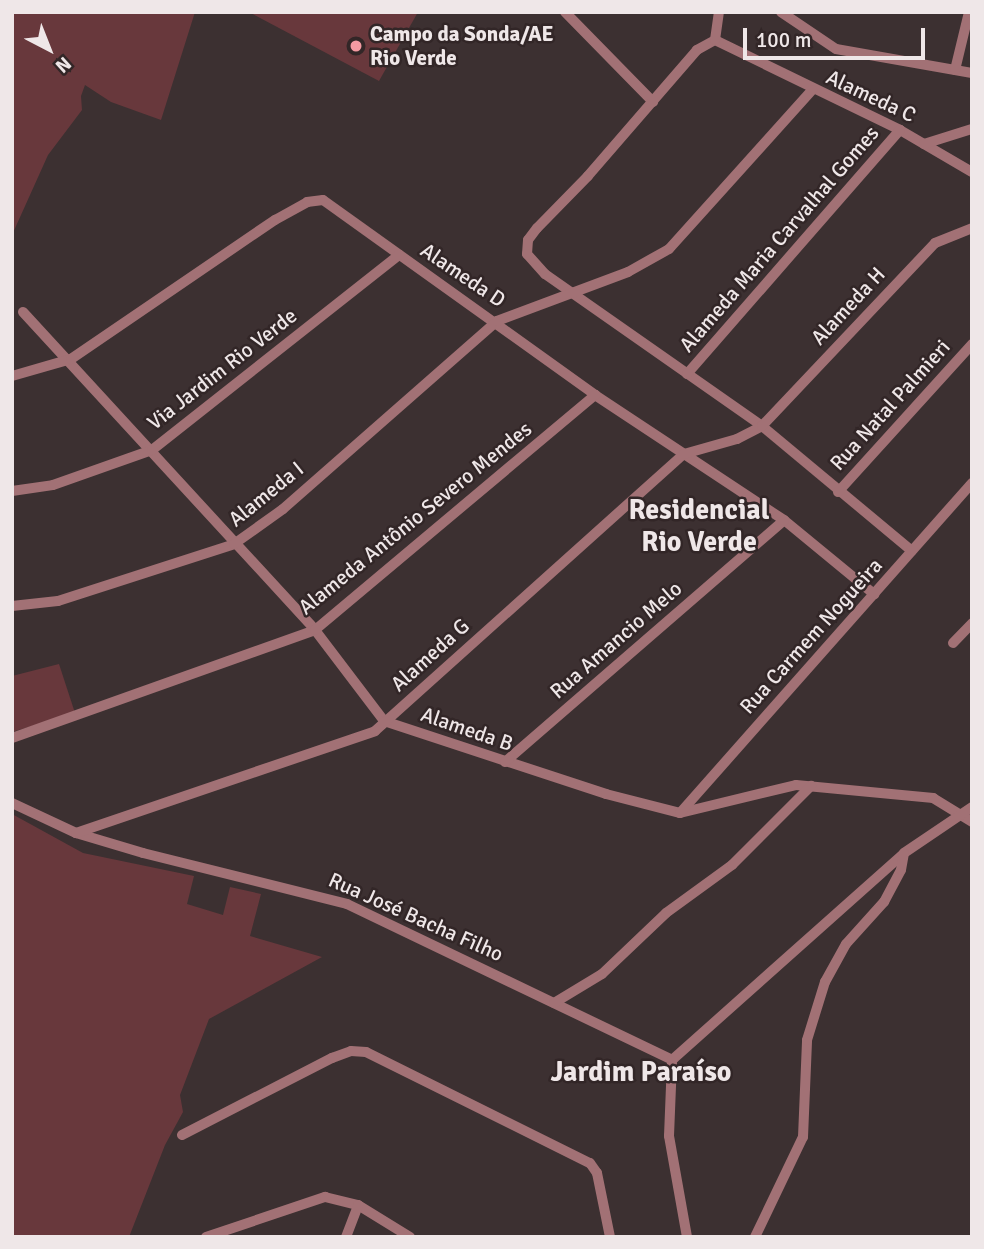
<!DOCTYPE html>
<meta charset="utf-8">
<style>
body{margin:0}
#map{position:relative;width:984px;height:1249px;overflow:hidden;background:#3c3031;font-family:Signika,sans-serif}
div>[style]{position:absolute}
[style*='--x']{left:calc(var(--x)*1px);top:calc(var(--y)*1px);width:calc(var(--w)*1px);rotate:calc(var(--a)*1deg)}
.green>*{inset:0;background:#68383c}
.minor>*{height:10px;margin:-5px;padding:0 5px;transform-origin:5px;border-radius:5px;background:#a27175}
.dots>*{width:19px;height:19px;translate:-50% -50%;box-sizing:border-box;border:4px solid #322627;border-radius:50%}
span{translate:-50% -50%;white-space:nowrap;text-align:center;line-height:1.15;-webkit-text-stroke:5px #322627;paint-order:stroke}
.poi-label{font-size:21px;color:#efe7e8;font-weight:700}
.left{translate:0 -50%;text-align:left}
.street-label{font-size:21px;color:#efe7e8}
.district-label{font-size:28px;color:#efe7e8;font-weight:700}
.frame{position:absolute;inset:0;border:14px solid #efe7e8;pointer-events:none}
.north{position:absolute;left:14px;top:14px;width:70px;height:70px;-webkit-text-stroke:5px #322627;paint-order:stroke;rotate:138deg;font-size:19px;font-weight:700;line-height:28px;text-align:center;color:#efe7e8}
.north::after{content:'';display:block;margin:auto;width:24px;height:32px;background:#efe7e8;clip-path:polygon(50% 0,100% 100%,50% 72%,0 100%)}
.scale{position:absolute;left:743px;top:28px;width:182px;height:32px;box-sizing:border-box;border:4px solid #efe7e8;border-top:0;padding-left:9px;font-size:21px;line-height:24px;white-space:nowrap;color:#efe7e8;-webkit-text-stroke:5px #322627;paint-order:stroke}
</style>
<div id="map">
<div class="green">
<i style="clip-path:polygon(12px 12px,195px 12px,161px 120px,111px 102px,85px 85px,81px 96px,82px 110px,48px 155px,12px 235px)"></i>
<i style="clip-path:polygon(249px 12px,418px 12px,379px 81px)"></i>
<i style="clip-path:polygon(59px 664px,75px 713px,12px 732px,12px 676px)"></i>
<i style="clip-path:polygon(12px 814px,83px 853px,194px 876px,187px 904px,223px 915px,230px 887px,261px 894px,250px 936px,322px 957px,209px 1019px,180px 1095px,183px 1112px,165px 1145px,129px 1237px,12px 1237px)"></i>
</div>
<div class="minor">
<i style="--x:565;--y:12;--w:126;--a:45.6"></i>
<i style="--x:781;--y:12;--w:66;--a:33.9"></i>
<i style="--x:836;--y:49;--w:138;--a:10"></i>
<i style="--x:715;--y:40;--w:21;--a:151"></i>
<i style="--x:697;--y:50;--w:167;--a:130.9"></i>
<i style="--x:588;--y:176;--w:73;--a:134.4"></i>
<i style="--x:537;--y:228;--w:15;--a:127"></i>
<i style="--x:528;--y:240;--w:14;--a:94"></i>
<i style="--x:527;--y:254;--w:27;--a:48"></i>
<i style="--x:545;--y:274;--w:265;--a:35"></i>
<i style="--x:762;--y:426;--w:195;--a:39.8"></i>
<i style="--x:715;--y:40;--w:206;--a:25.9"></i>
<i style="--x:900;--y:130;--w:83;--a:30.3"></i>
<i style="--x:715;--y:40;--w:28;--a:-82"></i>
<i style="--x:955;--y:70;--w:60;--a:-76.4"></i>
<i style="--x:924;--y:144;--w:50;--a:-17.4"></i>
<i style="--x:23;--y:312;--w:432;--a:47.4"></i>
<i style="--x:315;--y:630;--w:114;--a:52.8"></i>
<i style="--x:384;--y:721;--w:234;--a:18.2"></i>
<i style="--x:606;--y:794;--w:76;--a:14.4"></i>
<i style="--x:680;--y:813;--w:119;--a:-13.6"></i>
<i style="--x:796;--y:785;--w:138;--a:5.4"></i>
<i style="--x:933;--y:798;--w:46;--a:31.6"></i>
<i style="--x:687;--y:374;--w:324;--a:-48.9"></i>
<i style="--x:12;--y:376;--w:61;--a:-16.1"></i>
<i style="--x:71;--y:359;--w:247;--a:-34.3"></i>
<i style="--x:275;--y:220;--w:37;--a:-29"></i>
<i style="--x:307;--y:202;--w:16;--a:-7"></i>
<i style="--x:323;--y:200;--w:335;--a:35.6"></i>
<i style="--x:595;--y:395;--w:227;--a:33.5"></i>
<i style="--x:784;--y:520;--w:117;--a:39.4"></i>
<i style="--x:12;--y:491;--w:41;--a:-8.3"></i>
<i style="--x:53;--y:485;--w:105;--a:-19.5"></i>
<i style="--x:152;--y:450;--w:315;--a:-38.3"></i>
<i style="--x:838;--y:492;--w:200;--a:-47.8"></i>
<i style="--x:12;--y:606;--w:46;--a:-6.2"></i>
<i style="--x:58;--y:601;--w:185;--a:-17.9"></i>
<i style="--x:234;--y:544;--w:60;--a:-35.5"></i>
<i style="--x:283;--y:509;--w:285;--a:-41.3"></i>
<i style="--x:497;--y:321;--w:140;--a:-20.5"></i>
<i style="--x:628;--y:272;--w:47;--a:-29.3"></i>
<i style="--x:669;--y:249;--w:214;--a:-48"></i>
<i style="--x:953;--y:643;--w:28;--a:-46"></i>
<i style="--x:12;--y:738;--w:322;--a:-19.6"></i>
<i style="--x:315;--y:630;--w:366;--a:-40"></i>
<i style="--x:505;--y:762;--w:369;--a:-40.9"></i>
<i style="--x:12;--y:803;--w:71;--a:25.1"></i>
<i style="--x:76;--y:833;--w:70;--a:16.6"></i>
<i style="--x:143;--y:853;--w:210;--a:14"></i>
<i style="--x:347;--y:904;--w:361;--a:25.6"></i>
<i style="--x:680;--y:813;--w:441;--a:-48.5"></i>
<i style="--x:76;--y:833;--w:316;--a:-18.8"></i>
<i style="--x:375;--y:731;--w:415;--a:-41.9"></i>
<i style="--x:684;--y:454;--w:55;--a:-15.8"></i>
<i style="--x:737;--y:439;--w:28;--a:-27"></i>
<i style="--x:762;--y:426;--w:252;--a:-46.6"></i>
<i style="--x:935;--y:243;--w:40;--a:-22"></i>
<i style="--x:554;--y:1003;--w:56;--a:-31.1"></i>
<i style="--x:602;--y:974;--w:88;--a:-43.6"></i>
<i style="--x:666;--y:913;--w:82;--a:-36"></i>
<i style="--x:732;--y:865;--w:112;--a:-45"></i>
<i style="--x:182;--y:1135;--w:169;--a:-27.2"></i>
<i style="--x:332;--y:1058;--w:20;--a:-20"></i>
<i style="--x:351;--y:1051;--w:15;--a:4"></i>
<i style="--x:366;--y:1052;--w:250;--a:26.4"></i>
<i style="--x:590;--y:1163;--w:12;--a:55"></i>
<i style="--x:597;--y:1173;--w:65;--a:78.5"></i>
<i style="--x:206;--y:1237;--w:126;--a:-18.6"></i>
<i style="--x:325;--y:1197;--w:34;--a:14"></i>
<i style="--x:358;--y:1205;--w:61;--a:31.6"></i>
<i style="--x:346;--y:1237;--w:34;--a:-69"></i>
<i style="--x:687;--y:1237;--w:103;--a:-100.1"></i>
<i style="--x:669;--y:1136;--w:76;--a:-87.7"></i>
<i style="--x:672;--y:1060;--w:311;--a:-41.7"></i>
<i style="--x:904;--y:853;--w:82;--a:-34.1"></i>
<i style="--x:755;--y:1237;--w:111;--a:-64.4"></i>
<i style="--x:803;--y:1137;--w:97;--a:-87.6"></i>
<i style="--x:807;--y:1040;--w:61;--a:-72.8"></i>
<i style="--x:825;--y:982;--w:43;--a:-61.1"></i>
<i style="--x:846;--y:944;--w:57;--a:-47.9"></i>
<i style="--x:884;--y:902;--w:36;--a:-62"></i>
<i style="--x:901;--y:870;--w:17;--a:-80"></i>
</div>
<div class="dots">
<i style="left:356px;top:46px;background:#f49aa2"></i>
</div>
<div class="poi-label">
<span class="left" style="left:370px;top:46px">Campo da Sonda/AE<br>Rio Verde</span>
</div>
<div class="street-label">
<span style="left:871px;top:96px;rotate:25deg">Alameda C</span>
<span style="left:779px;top:239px;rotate:-49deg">Alameda Maria Carvalhal Gomes</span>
<span style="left:463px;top:275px;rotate:34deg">Alameda D</span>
<span style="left:848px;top:306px;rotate:-47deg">Alameda H</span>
<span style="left:222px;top:369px;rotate:-38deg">Via Jardim Rio Verde</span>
<span style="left:890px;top:405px;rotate:-48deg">Rua Natal Palmieri</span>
<span style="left:266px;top:494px;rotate:-39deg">Alameda I</span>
<span style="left:415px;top:518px;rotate:-39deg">Alameda Antônio Severo Mendes</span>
<span style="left:811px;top:636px;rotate:-48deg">Rua Carmem Nogueira</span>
<span style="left:616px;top:640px;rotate:-41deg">Rua Amancio Melo</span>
<span style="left:430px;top:655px;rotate:-42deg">Alameda G</span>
<span style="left:467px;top:729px;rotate:19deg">Alameda B</span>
<span style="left:416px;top:917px;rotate:24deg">Rua José Bacha Filho</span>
</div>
<div class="district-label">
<span style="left:699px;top:526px">Residencial<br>Rio Verde</span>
<span style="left:641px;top:1072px">Jardim Paraíso</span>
</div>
<div class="frame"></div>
<div class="north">N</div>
<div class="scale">100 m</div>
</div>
